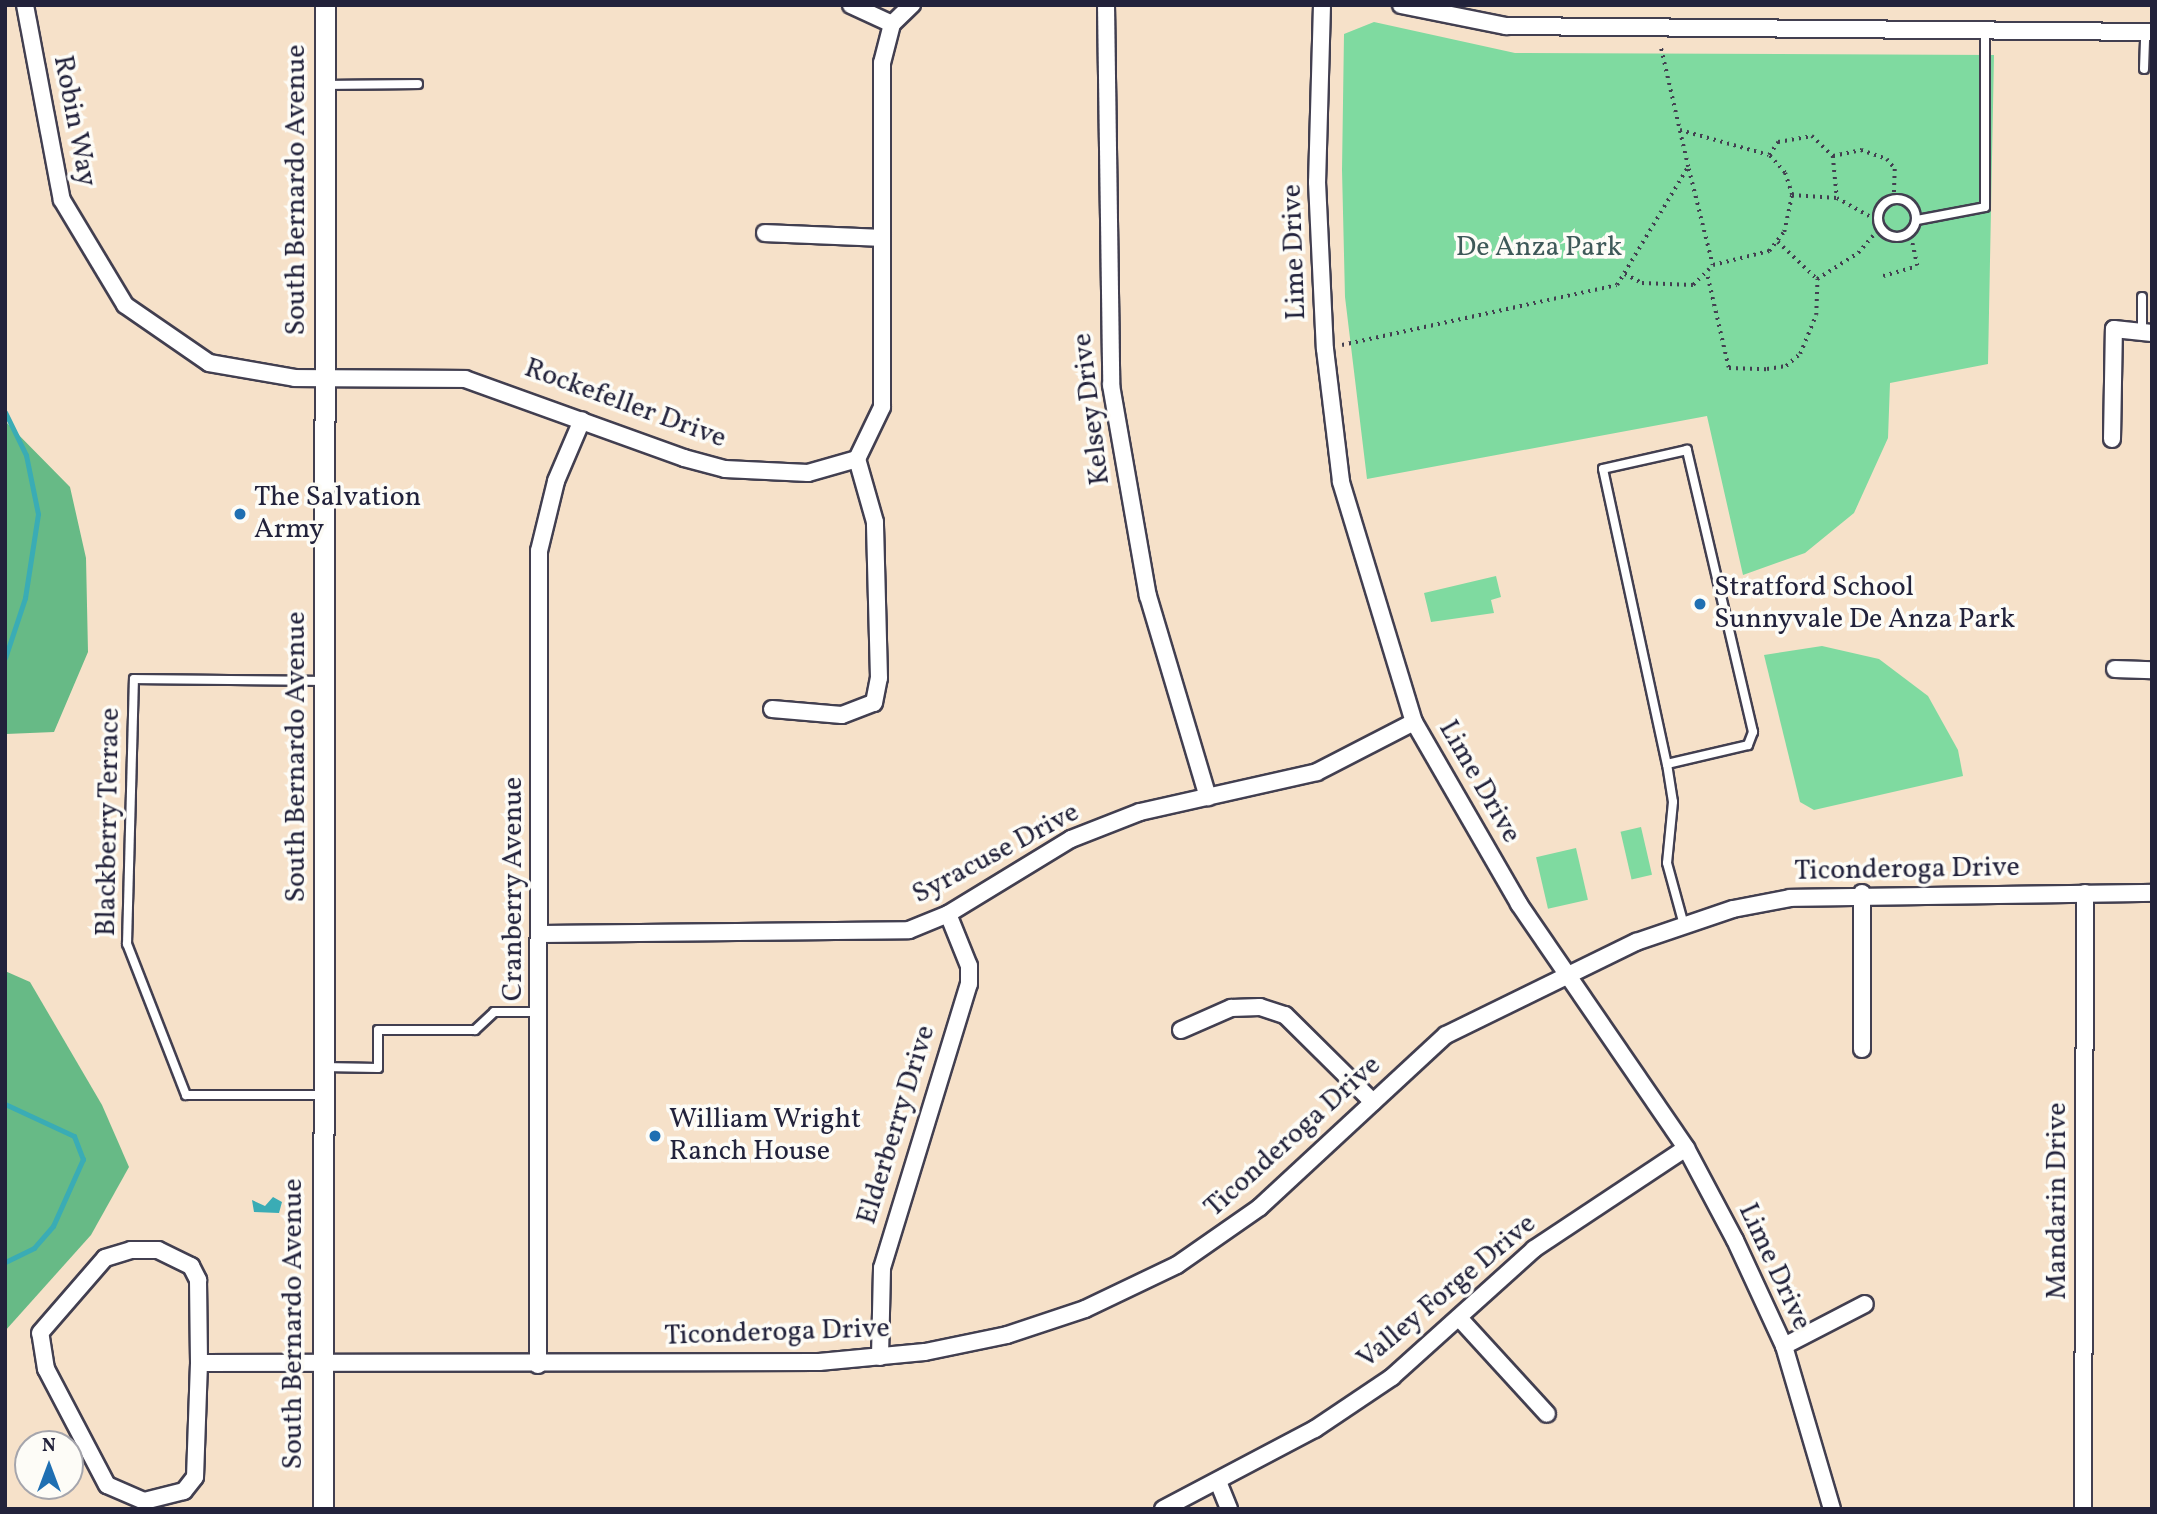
<!DOCTYPE html>
<style>
body{margin:0}
#map{position:relative;width:2157px;height:1514px;overflow:hidden;background:#f6e1c9;font-family:Vollkorn,serif}
div>[style]{position:absolute}
[style*='--x']{left:calc(var(--x)*1px);top:calc(var(--y)*1px);width:calc(var(--w)*1px);rotate:calc(var(--a)*1deg)}
.green>*{inset:0;background:#7fdaa0;transform-origin:0 0}
.forest>*{inset:0;background:#67ba86}
.water>*{inset:0;background:#3aacb5}
.stream>*{height:5px;margin:-2.5px;padding:0 2.5px;transform-origin:2.5px;border-radius:2.5px;background:#3aacb5}
.path>*{height:3.5px;margin-top:-1.75px;transform-origin:0;background:repeating-linear-gradient(90deg,#423f50 0 2px,transparent 0 7px)}
.roads{filter:drop-shadow(2px 0 #423f50) drop-shadow(-2px 0 #423f50) drop-shadow(0 2px #423f50) drop-shadow(0 -2px #423f50)}
.service>*{height:8px;margin:-4px;padding:0 4px;transform-origin:4px;border-radius:4px;background:#fff}
.service>.ring{margin:-4px;padding:0;box-sizing:content-box;background:none;border:8px solid #fff;border-radius:50%}
.minor>*{height:16px;margin:-8px;padding:0 8px;transform-origin:8px;border-radius:8px;background:#fff}
.tertiary>*{height:19px;margin:-9.5px;padding:0 9.5px;transform-origin:9.5px;border-radius:9.5px;background:#fff}
.dots>*{width:19px;height:19px;translate:-50% -50%;box-sizing:border-box;border:4px solid #fdfcf7;border-radius:50%}
span{translate:-50% -50%;white-space:nowrap;text-align:center;line-height:1.15;-webkit-text-stroke:7px #fdfcf7;paint-order:stroke}
.street-label{font-size:28px;color:#22223b}
.park-label{font-size:28px;color:#3e5959}
.poi-label{font-size:28px;color:#22223b}
.left{translate:0 -50%;text-align:left}
.frame{position:absolute;inset:0;border:7px solid #22223b;pointer-events:none}
.north{position:absolute;left:14px;top:1430px;width:70px;height:70px;box-sizing:border-box;background:#fdfcf7;border:2px solid #a5a5ac;border-radius:50%;rotate:0deg;font-size:19px;font-weight:700;line-height:28px;text-align:center;color:#22223b}
.north::after{content:'';display:block;margin:auto;width:24px;height:32px;background:#1f6fb2;clip-path:polygon(50% 0,100% 100%,50% 72%,0 100%)}
</style>
<div id="map">
<div class="green">
<i style="clip-path:polygon(1374px 22px,1515px 53px,1994px 55px,1988px 364px,1890px 383px,1888px 438px,1854px 513px,1805px 553px,1743px 575px,1707px 416px,1367px 479px,1345px 297px,1342px 170px,1344px 34px)"></i>
<i style="clip-path:polygon(1496px 576px,1501px 597px,1491px 600px,1494px 613px,1431px 622px,1424px 593px)"></i>
<i style="clip-path:polygon(1822px 646px,1879px 659px,1928px 696px,1958px 750px,1963px 776px,1814px 810px,1800px 802px,1764px 655px)"></i>
<i style="left:1641px;top:827px;width:49px;height:21px;rotate:77deg"></i>
<i style="left:1576px;top:848px;width:53px;height:41px;rotate:77deg"></i>
</div>
<div class="forest">
<i style="clip-path:polygon(5px 421px,70px 487px,86px 558px,88px 652px,54px 732px,6px 734px,5px 773px)"></i>
<i style="clip-path:polygon(5px 971px,30px 982px,102px 1105px,129px 1167px,91px 1235px,5px 1331px)"></i>
</div>
<div class="water">
<i style="clip-path:polygon(273px 1197px,282px 1202px,279px 1213px,254px 1212px,252px 1200px,265px 1206px)"></i>
</div>
<div class="stream">
<i style="--x:5;--y:412;--w:48;--a:64"></i>
<i style="--x:26;--y:455;--w:60;--a:78.5"></i>
<i style="--x:38;--y:514;--w:85;--a:98.8"></i>
<i style="--x:25;--y:598;--w:63;--a:108.4"></i>
<i style="--x:5;--y:1104;--w:76;--a:24.9"></i>
<i style="--x:74;--y:1136;--w:25;--a:69"></i>
<i style="--x:83;--y:1159;--w:73;--a:114.1"></i>
<i style="--x:53;--y:1226;--w:29;--a:131"></i>
<i style="--x:34;--y:1248;--w:32;--a:154"></i>
</div>
<div class="path">
<i style="--x:1680;--y:130;--w:92;--a:15.7"></i>
<i style="--x:1769;--y:155;--w:16;--a:-55"></i>
<i style="--x:1778;--y:142;--w:35;--a:-10"></i>
<i style="--x:1812;--y:136;--w:29;--a:44"></i>
<i style="--x:1833;--y:156;--w:42;--a:84.6"></i>
<i style="--x:1837;--y:198;--w:47;--a:29.3"></i>
<i style="--x:1833;--y:156;--w:29;--a:-12"></i>
<i style="--x:1861;--y:150;--w:28;--a:19"></i>
<i style="--x:1887;--y:159;--w:13;--a:51"></i>
<i style="--x:1895;--y:169;--w:30;--a:92"></i>
<i style="--x:1689;--y:169;--w:99;--a:76"></i>
<i style="--x:1713;--y:265;--w:58;--a:-14"></i>
<i style="--x:1769;--y:251;--w:24;--a:-52"></i>
<i style="--x:1784;--y:232;--w:38;--a:-78"></i>
<i style="--x:1792;--y:195;--w:23;--a:-108"></i>
<i style="--x:1785;--y:173;--w:24;--a:-132"></i>
<i style="--x:1792;--y:195;--w:45;--a:3.8"></i>
<i style="--x:1778;--y:242;--w:54;--a:43.5"></i>
<i style="--x:1817;--y:279;--w:49;--a:-32.4"></i>
<i style="--x:1858;--y:253;--w:33;--a:-49"></i>
<i style="--x:1625;--y:274;--w:19;--a:28"></i>
<i style="--x:1642;--y:283;--w:51;--a:2.2"></i>
<i style="--x:1693;--y:285;--w:28;--a:-45"></i>
<i style="--x:1883;--y:276;--w:35;--a:-16"></i>
<i style="--x:1917;--y:266;--w:34;--a:-102"></i>
<i style="--x:1708;--y:277;--w:93;--a:77"></i>
<i style="--x:1729;--y:368;--w:38;--a:2"></i>
<i style="--x:1767;--y:369;--w:19;--a:-9"></i>
<i style="--x:1786;--y:366;--w:18;--a:-41"></i>
<i style="--x:1800;--y:354;--w:42;--a:-67.7"></i>
<i style="--x:1816;--y:315;--w:36;--a:-88"></i>
<i style="--x:1342;--y:345;--w:281;--a:-12.3"></i>
<i style="--x:1617;--y:285;--w:138;--a:-59"></i>
<i style="--x:1688;--y:167;--w:125;--a:-102.9"></i>
</div>
<div class="roads">
<div class="service">
<i style="--x:2144;--y:69;--w:37;--a:-88"></i>
<i style="--x:325;--y:85;--w:93;--a:-0.6"></i>
<i class="ring" style="left:1878px;top:199px;width:30px;height:30px"></i>
<i style="--x:1917;--y:220;--w:69;--a:-10.8"></i>
<i style="--x:1985;--y:207;--w:176;--a:-90"></i>
<i style="--x:2142;--y:333;--w:36;--a:-90"></i>
<i style="--x:1667;--y:764;--w:83;--a:-13.2"></i>
<i style="--x:1748;--y:745;--w:14;--a:-69"></i>
<i style="--x:1753;--y:732;--w:290;--a:-103.2"></i>
<i style="--x:1687;--y:450;--w:86;--a:167.3"></i>
<i style="--x:1603;--y:469;--w:302;--a:77.8"></i>
<i style="--x:1667;--y:764;--w:38;--a:81"></i>
<i style="--x:1673;--y:802;--w:61;--a:95.6"></i>
<i style="--x:1667;--y:863;--w:64;--a:74.7"></i>
<i style="--x:323;--y:1067;--w:55;--a:1"></i>
<i style="--x:378;--y:1068;--w:38;--a:-90"></i>
<i style="--x:378;--y:1030;--w:97;--a:0"></i>
<i style="--x:475;--y:1030;--w:26;--a:-43"></i>
<i style="--x:494;--y:1012;--w:47;--a:0"></i>
<i style="--x:321;--y:1095;--w:135;--a:180"></i>
<i style="--x:186;--y:1095;--w:162;--a:-111.3"></i>
<i style="--x:127;--y:944;--w:265;--a:-88.5"></i>
<i style="--x:134;--y:679;--w:191;--a:0.6"></i>
</div>
<div class="minor">
<i style="--x:25;--y:5;--w:198;--a:79.3"></i>
<i style="--x:62;--y:200;--w:122;--a:59"></i>
<i style="--x:125;--y:305;--w:102;--a:34.6"></i>
<i style="--x:209;--y:363;--w:87;--a:9.9"></i>
<i style="--x:295;--y:378;--w:170;--a:0.3"></i>
<i style="--x:465;--y:379;--w:233;--a:19.8"></i>
<i style="--x:684;--y:458;--w:42;--a:15"></i>
<i style="--x:725;--y:469;--w:83;--a:2.8"></i>
<i style="--x:808;--y:473;--w:51;--a:-15.9"></i>
<i style="--x:857;--y:459;--w:58;--a:-64.3"></i>
<i style="--x:882;--y:407;--w:344;--a:-90"></i>
<i style="--x:882;--y:63;--w:40;--a:-75.6"></i>
<i style="--x:892;--y:24;--w:28;--a:-44"></i>
<i style="--x:851;--y:5;--w:45;--a:24.9"></i>
<i style="--x:1106;--y:5;--w:380;--a:89.2"></i>
<i style="--x:1111;--y:385;--w:214;--a:80.1"></i>
<i style="--x:1148;--y:596;--w:210;--a:73.4"></i>
<i style="--x:1322;--y:5;--w:177;--a:91.6"></i>
<i style="--x:1317;--y:182;--w:167;--a:87.3"></i>
<i style="--x:1325;--y:349;--w:134;--a:83.1"></i>
<i style="--x:1341;--y:482;--w:251;--a:73.1"></i>
<i style="--x:1414;--y:722;--w:210;--a:60"></i>
<i style="--x:1519;--y:904;--w:296;--a:55.6"></i>
<i style="--x:1686;--y:1148;--w:104;--a:62"></i>
<i style="--x:1735;--y:1240;--w:117;--a:65.2"></i>
<i style="--x:1784;--y:1346;--w:170;--a:73.6"></i>
<i style="--x:1401;--y:5;--w:107;--a:11.3"></i>
<i style="--x:1506;--y:26;--w:646;--a:0.53"></i>
<i style="--x:765;--y:233;--w:117;--a:2.4"></i>
<i style="--x:2112;--y:439;--w:110;--a:-89"></i>
<i style="--x:2114;--y:329;--w:38;--a:6"></i>
<i style="--x:2115;--y:669;--w:37;--a:2"></i>
<i style="--x:772;--y:709;--w:70;--a:4.9"></i>
<i style="--x:842;--y:715;--w:34;--a:-21"></i>
<i style="--x:874;--y:703;--w:25;--a:-79"></i>
<i style="--x:879;--y:678;--w:156;--a:-91.5"></i>
<i style="--x:875;--y:522;--w:66;--a:-105.9"></i>
<i style="--x:541;--y:934;--w:368;--a:-0.6"></i>
<i style="--x:909;--y:930;--w:42;--a:-22.3"></i>
<i style="--x:948;--y:914;--w:144;--a:-31.4"></i>
<i style="--x:1071;--y:839;--w:74;--a:-21.4"></i>
<i style="--x:1140;--y:812;--w:181;--a:-12.7"></i>
<i style="--x:1317;--y:772;--w:109;--a:-27.3"></i>
<i style="--x:1181;--y:1030;--w:55;--a:-23.7"></i>
<i style="--x:1231;--y:1008;--w:29;--a:-2"></i>
<i style="--x:1260;--y:1007;--w:26;--a:18"></i>
<i style="--x:1285;--y:1015;--w:124;--a:44.7"></i>
<i style="--x:1862;--y:1049;--w:156;--a:-90"></i>
<i style="--x:1461;--y:1320;--w:127;--a:47.5"></i>
<i style="--x:1784;--y:1346;--w:91;--a:-27.4"></i>
<i style="--x:880;--y:1357;--w:89;--a:-88.7"></i>
<i style="--x:882;--y:1268;--w:297;--a:-73"></i>
<i style="--x:969;--y:984;--w:18;--a:-90"></i>
<i style="--x:969;--y:966;--w:56;--a:-112"></i>
<i style="--x:199;--y:1363;--w:114;--a:92"></i>
<i style="--x:195;--y:1477;--w:18;--a:128"></i>
<i style="--x:184;--y:1491;--w:41;--a:166"></i>
<i style="--x:144;--y:1501;--w:40;--a:-156.6"></i>
<i style="--x:107;--y:1485;--w:131;--a:-117.7"></i>
<i style="--x:46;--y:1369;--w:36;--a:-99"></i>
<i style="--x:40;--y:1333;--w:99;--a:-49.1"></i>
<i style="--x:105;--y:1258;--w:27;--a:-17"></i>
<i style="--x:131;--y:1250;--w:27;--a:0"></i>
<i style="--x:158;--y:1250;--w:37;--a:26"></i>
<i style="--x:191;--y:1266;--w:16;--a:63"></i>
<i style="--x:198;--y:1280;--w:83;--a:89.3"></i>
<i style="--x:199;--y:1363;--w:620;--a:-0.09"></i>
<i style="--x:819;--y:1362;--w:106;--a:-5.4"></i>
<i style="--x:925;--y:1352;--w:84;--a:-11.7"></i>
<i style="--x:1007;--y:1335;--w:82;--a:-18.4"></i>
<i style="--x:1085;--y:1309;--w:102;--a:-25.6"></i>
<i style="--x:1177;--y:1265;--w:101;--a:-34.9"></i>
<i style="--x:1260;--y:1207;--w:253;--a:-42.8"></i>
<i style="--x:1446;--y:1035;--w:212;--a:-26.1"></i>
<i style="--x:1636;--y:942;--w:102;--a:-18.8"></i>
<i style="--x:1733;--y:909;--w:58;--a:-10.9"></i>
<i style="--x:1790;--y:898;--w:362;--a:-0.8"></i>
<i style="--x:538;--y:1365;--w:814;--a:-89.93"></i>
<i style="--x:539;--y:551;--w:72;--a:-76.3"></i>
<i style="--x:556;--y:481;--w:66;--a:-66.9"></i>
<i style="--x:1219;--y:1484;--w:27;--a:68"></i>
<i style="--x:1163;--y:1509;--w:172;--a:-27.8"></i>
<i style="--x:1315;--y:1429;--w:93;--a:-34"></i>
<i style="--x:1392;--y:1377;--w:191;--a:-42"></i>
<i style="--x:1534;--y:1249;--w:182;--a:-33.6"></i>
<i style="--x:2083;--y:1509;--w:616;--a:-89.81"></i>
</div>
<div class="tertiary">
<i style="--x:323;--y:1509;--w:1504;--a:-89.92"></i>
</div>
</div>
<div class="dots">
<i style="left:240px;top:514px;background:#1f6fb2"></i>
<i style="left:1700px;top:604px;background:#1f6fb2"></i>
<i style="left:655px;top:1136px;background:#1f6fb2"></i>
</div>
<div class="street-label">
<span style="left:74px;top:121px;rotate:79deg">Robin Way</span>
<span style="left:297px;top:190px;rotate:-90deg">South Bernardo Avenue</span>
<span style="left:1295px;top:252px;rotate:-92deg">Lime Drive</span>
<span style="left:625px;top:404px;rotate:20deg">Rockefeller Drive</span>
<span style="left:1092px;top:409px;rotate:-97deg">Kelsey Drive</span>
<span style="left:297px;top:757px;rotate:-90deg">South Bernardo Avenue</span>
<span style="left:1479px;top:782px;rotate:60deg">Lime Drive</span>
<span style="left:109px;top:822px;rotate:-89deg">Blackberry Terrace</span>
<span style="left:996px;top:854px;rotate:-28deg">Syracuse Drive</span>
<span style="left:1907px;top:870px;rotate:-1deg">Ticonderoga Drive</span>
<span style="left:514px;top:889px;rotate:-90deg">Cranberry Avenue</span>
<span style="left:897px;top:1125px;rotate:-73deg">Elderberry Drive</span>
<span style="left:1293px;top:1137px;rotate:-42deg">Ticonderoga Drive</span>
<span style="left:2058px;top:1201px;rotate:-90deg">Mandarin Drive</span>
<span style="left:1774px;top:1267px;rotate:65deg">Lime Drive</span>
<span style="left:1447px;top:1292px;rotate:-40deg">Valley Forge Drive</span>
<span style="left:294px;top:1324px;rotate:-90deg">South Bernardo Avenue</span>
<span style="left:777px;top:1333px;rotate:-2deg">Ticonderoga Drive</span>
</div>
<div class="park-label">
<span style="left:1539px;top:248px">De Anza Park</span>
</div>
<div class="poi-label">
<span class="left" style="left:254px;top:514px">The Salvation<br>Army</span>
<span class="left" style="left:1714px;top:604px">Stratford School<br>Sunnyvale De Anza Park</span>
<span class="left" style="left:669px;top:1136px">William Wright<br>Ranch House</span>
</div>
<div class="frame"></div>
<div class="north">N</div>
</div>
